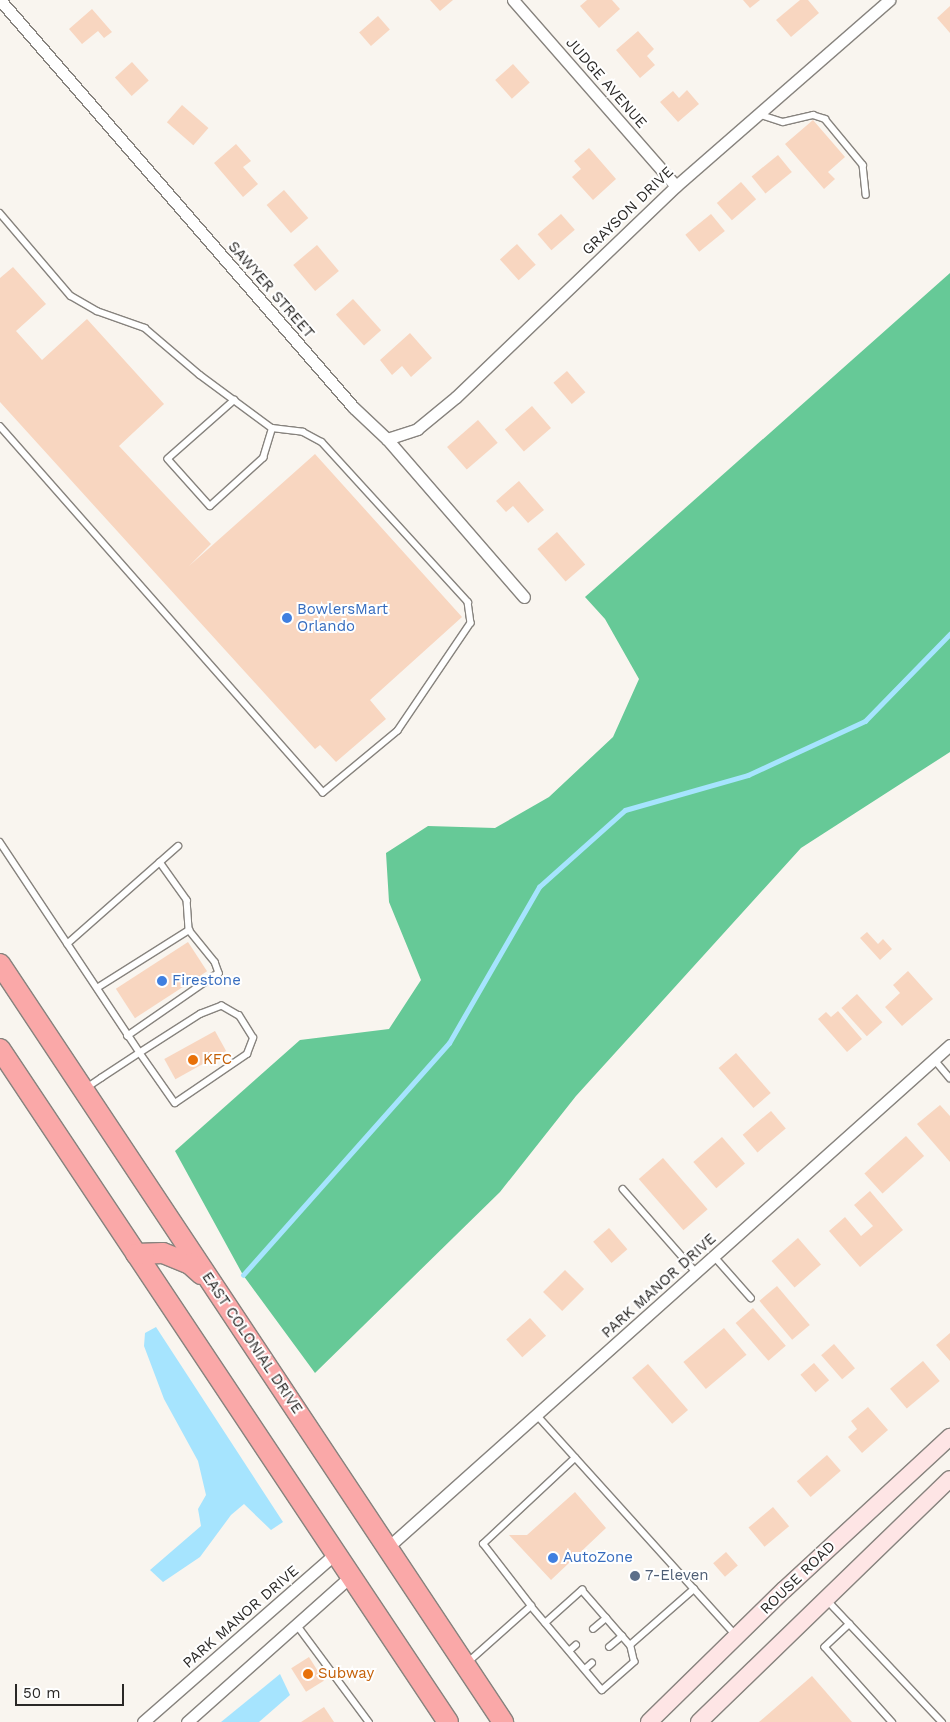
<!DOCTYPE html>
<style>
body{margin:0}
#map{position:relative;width:950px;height:1722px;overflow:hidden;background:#f9f5ef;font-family:"Work Sans",sans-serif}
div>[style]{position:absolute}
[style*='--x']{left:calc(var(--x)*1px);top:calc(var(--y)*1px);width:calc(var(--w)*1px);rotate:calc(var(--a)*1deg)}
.forest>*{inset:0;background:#66c997}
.water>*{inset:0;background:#a6e4fe}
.stream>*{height:4.5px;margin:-2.25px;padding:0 2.25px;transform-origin:2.25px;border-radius:2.25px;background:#a6e4fe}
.building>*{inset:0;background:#f8d6c0;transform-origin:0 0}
.roads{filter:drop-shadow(1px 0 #87837e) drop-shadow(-1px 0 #87837e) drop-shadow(0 1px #87837e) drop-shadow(0 -1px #87837e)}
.lane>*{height:5.5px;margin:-2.75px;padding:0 2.75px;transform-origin:2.75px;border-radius:2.75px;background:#fff}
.street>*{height:11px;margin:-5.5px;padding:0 5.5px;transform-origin:5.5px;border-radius:5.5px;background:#fff}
.secondary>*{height:16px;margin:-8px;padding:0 8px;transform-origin:8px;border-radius:8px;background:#fee5e5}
.highway>*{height:20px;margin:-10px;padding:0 10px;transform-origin:10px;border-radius:10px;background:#faa8a8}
.dots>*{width:14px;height:14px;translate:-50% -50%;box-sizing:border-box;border:2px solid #fff;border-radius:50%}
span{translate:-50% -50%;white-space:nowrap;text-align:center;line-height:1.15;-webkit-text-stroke:4px #fff;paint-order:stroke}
.street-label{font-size:15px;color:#2a2826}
.shop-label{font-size:15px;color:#366cbe}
.left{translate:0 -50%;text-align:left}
.food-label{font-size:15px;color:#c56008}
.service-label{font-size:15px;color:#4e5e75}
.scale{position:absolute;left:15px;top:1684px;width:109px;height:22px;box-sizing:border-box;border:2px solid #2a2826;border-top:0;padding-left:6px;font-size:15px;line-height:18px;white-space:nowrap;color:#2a2826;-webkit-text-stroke:4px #fff;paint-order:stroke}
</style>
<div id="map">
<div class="forest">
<i style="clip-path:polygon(950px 273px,950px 752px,801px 848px,576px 1096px,500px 1192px,315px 1373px,243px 1275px,175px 1151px,300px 1040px,389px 1029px,421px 980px,389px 902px,386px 853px,428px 826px,495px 828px,549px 797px,613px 737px,639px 679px,605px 619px,585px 597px)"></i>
</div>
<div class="water">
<i style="clip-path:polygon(156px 1327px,283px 1522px,271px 1530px,244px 1504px,231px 1515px,200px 1557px,163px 1582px,150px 1570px,201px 1526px,198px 1509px,206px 1495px,198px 1461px,164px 1399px,144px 1346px,145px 1333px)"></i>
<i style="clip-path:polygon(280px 1674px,290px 1695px,259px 1722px,221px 1722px)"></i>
</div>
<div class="stream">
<i style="--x:243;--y:1275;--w:310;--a:-48.4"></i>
<i style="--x:449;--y:1043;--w:180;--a:-60"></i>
<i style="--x:539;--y:887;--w:115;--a:-41.8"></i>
<i style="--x:625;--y:810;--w:128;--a:-15.9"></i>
<i style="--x:748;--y:775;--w:129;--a:-24.8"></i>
<i style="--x:865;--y:721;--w:122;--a:-45.7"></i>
</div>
<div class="building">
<i style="clip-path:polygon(430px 0,453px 0,440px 11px)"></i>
<i style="clip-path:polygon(587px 0,612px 0,620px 9px,599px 28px,580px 6px)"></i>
<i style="clip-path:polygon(743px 0,760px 0,750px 8px)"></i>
<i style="clip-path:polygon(800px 0,808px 0,819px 13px,791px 37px,776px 20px)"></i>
<i style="clip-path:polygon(950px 6px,950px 33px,937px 18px)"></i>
<i style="clip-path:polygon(92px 9px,112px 32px,104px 38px,98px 31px,82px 44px,69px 29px)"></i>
<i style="left:378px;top:16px;width:18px;height:25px;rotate:49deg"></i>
<i style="clip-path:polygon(638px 31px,654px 49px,647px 56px,655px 65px,640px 78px,616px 50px)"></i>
<i style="left:132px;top:62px;width:25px;height:23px;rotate:48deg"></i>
<i style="left:513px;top:64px;width:25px;height:24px;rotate:48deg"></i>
<i style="clip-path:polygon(687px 90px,699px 104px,678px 122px,660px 102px,673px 91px,679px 98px)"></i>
<i style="left:182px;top:105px;width:35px;height:23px;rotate:41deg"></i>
<i style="clip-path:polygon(813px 120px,845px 157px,828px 172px,835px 179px,824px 189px,785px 144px)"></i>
<i style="clip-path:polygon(236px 144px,251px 161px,243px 167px,258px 184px,243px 197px,214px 163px)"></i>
<i style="clip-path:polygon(589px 148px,616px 179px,593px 200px,572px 177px,581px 169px,574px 161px)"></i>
<i style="left:778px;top:155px;width:22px;height:34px;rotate:51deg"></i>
<i style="left:741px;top:182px;width:23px;height:32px;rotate:49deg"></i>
<i style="left:284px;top:190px;width:37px;height:23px;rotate:49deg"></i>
<i style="left:561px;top:214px;width:21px;height:31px;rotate:49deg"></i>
<i style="left:711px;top:214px;width:22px;height:33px;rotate:51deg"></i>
<i style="left:517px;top:244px;width:28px;height:23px;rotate:48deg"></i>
<i style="left:317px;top:245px;width:34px;height:31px;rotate:50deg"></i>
<i style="clip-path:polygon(13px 267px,46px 304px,16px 331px,42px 360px,87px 319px,164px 404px,119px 446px,211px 544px,189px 566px,315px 454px,462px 617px,370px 700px,386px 719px,336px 762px,320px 745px,315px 749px,0 402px,0 278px)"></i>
<i style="left:353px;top:299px;width:42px;height:23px;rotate:48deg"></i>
<i style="clip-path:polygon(410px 333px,432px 358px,411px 377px,402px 366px,392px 375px,380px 360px)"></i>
<i style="left:567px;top:371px;width:28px;height:18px;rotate:49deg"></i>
<i style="left:532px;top:406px;width:29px;height:36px;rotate:49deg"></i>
<i style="left:478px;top:420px;width:30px;height:41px;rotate:49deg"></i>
<i style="clip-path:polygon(519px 481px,544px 510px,528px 523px,513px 506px,506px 512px,496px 501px)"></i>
<i style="left:557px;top:532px;width:43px;height:26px;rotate:49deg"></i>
<i style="clip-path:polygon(867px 932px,878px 944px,883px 939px,892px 949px,880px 960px,860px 938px)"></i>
<i style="left:188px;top:942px;width:35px;height:86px;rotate:57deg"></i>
<i style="clip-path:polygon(908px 971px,933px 999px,902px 1026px,885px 1007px,900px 993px,893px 985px)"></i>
<i style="left:857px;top:994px;width:38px;height:21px;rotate:48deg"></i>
<i style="clip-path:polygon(838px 1011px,862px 1039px,847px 1052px,818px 1019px,826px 1012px,831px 1017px)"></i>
<i style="left:215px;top:1031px;width:23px;height:58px;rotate:61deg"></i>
<i style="left:736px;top:1053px;width:53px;height:23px;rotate:49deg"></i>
<i style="clip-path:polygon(940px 1105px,950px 1116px,950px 1162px,917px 1124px)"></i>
<i style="left:771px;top:1111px;width:23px;height:37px;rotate:50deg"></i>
<i style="left:906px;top:1136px;width:27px;height:56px;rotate:48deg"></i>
<i style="left:722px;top:1137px;width:35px;height:38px;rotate:49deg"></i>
<i style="left:663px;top:1158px;width:68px;height:32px;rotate:49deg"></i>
<i style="clip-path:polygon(870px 1191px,903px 1230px,860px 1267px,829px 1231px,845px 1217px,861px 1236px,873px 1226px,854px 1205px)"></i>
<i style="left:609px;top:1228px;width:28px;height:21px;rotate:49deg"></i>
<i style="left:798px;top:1238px;width:35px;height:35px;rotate:49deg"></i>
<i style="left:565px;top:1270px;width:27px;height:31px;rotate:45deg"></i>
<i style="left:777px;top:1286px;width:51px;height:23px;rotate:50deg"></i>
<i style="left:753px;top:1308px;width:50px;height:23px;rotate:49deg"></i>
<i style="left:530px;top:1318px;width:24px;height:32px;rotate:48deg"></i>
<i style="left:724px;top:1328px;width:35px;height:53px;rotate:50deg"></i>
<i style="clip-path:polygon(950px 1333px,950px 1361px,936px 1345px)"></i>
<i style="left:834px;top:1344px;width:32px;height:17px;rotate:49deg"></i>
<i style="left:923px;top:1361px;width:26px;height:43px;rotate:50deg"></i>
<i style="left:814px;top:1363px;width:23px;height:18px;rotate:49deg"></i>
<i style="left:648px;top:1364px;width:61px;height:21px;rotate:49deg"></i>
<i style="clip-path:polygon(868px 1407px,888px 1430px,862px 1453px,848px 1437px,857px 1429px,851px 1421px)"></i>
<i style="left:827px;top:1455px;width:21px;height:40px;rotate:49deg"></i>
<i style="clip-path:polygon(575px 1492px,606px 1528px,551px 1580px,509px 1535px,527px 1535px)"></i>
<i style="left:773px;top:1507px;width:25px;height:32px;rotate:50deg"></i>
<i style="left:726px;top:1552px;width:18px;height:17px;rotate:49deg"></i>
<i style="left:309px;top:1657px;width:28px;height:21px;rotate:58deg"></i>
<i style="clip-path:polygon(812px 1676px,852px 1722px,759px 1722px)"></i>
<i style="clip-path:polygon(324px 1707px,334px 1722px,301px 1722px)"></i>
</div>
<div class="roads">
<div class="lane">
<i style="--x:758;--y:114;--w:26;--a:18"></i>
<i style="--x:783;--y:122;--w:31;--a:-13"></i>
<i style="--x:813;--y:115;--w:13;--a:18"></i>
<i style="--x:825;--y:119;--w:60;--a:50.4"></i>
<i style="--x:863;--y:165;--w:30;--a:84"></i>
<i style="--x:0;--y:213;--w:109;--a:49.5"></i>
<i style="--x:71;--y:296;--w:30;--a:30"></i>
<i style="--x:97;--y:311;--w:51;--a:19.5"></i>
<i style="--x:145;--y:328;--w:72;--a:40.5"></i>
<i style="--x:200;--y:375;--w:89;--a:36.4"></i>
<i style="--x:272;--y:428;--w:31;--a:7"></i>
<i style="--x:303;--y:432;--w:21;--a:28"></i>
<i style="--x:322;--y:442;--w:217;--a:47.6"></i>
<i style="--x:468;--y:602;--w:21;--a:82"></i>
<i style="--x:471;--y:623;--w:130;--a:124.1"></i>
<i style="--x:398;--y:731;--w:97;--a:140.4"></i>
<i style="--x:323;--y:793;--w:488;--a:-131.4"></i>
<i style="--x:235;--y:400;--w:89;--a:138.6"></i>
<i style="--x:168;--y:459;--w:63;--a:48.2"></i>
<i style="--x:210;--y:506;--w:72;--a:-42.2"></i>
<i style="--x:263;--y:458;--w:31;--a:-73"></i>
<i style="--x:0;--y:842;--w:253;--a:56.4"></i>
<i style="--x:140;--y:1053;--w:61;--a:55"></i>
<i style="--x:175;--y:1103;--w:87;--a:-34.2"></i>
<i style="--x:247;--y:1054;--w:17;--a:-69"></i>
<i style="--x:253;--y:1038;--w:26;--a:-122"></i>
<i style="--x:239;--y:1016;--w:20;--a:-150"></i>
<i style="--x:222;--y:1006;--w:22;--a:159"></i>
<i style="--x:201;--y:1014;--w:72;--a:147.4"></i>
<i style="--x:140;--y:1053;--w:45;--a:146.7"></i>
<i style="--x:102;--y:1078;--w:18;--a:146"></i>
<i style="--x:160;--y:862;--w:47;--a:54.6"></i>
<i style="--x:187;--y:900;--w:30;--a:86"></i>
<i style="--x:67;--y:944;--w:148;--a:-41.4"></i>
<i style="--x:97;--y:988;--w:109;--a:-32.2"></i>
<i style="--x:189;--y:930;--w:41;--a:50.9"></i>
<i style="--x:215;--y:962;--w:12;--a:70"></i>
<i style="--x:219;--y:973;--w:111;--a:145.3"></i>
<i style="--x:934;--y:1059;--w:25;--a:50"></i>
<i style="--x:623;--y:1189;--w:111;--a:48.7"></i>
<i style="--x:714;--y:1256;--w:56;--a:48.6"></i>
<i style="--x:537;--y:1415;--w:295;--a:47.9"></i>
<i style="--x:827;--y:1600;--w:168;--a:46.7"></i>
<i style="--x:531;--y:1606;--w:110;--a:49.8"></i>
<i style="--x:602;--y:1690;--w:43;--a:-41.2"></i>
<i style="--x:634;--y:1662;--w:17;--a:-103"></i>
<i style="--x:630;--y:1645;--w:85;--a:-41.2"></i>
<i style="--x:545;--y:1623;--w:50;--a:-41.7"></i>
<i style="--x:582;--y:1590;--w:73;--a:48.9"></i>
<i style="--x:850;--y:1624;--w:34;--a:137"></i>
<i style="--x:825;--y:1647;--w:101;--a:48.2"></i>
<i style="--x:297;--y:1625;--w:121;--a:53.4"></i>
<i style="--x:593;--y:1629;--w:17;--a:-40"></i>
<i style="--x:609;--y:1647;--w:17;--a:-40"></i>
<i style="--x:569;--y:1651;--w:9;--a:-41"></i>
<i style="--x:467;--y:1663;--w:86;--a:-41.7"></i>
<i style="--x:531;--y:1606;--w:78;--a:-127.7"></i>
<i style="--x:483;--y:1544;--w:126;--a:-43.1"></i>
<i style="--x:585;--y:1669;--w:9;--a:-41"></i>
</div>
<div class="street">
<i style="--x:0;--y:0;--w:539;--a:49.06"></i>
<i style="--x:353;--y:407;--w:47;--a:43.3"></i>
<i style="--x:387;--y:439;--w:209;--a:49.1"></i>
<i style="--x:513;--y:0;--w:247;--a:48.8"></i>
<i style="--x:387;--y:439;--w:32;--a:-18"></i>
<i style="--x:417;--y:429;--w:50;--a:-39.4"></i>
<i style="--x:456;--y:397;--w:305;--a:-43.8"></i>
<i style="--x:676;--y:186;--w:283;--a:-41.1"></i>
<i style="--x:387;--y:1548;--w:755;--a:-41.78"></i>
<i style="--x:143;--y:1722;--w:257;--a:-41.2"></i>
<i style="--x:187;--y:1722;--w:220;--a:-41.7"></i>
</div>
<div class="secondary">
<i style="--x:649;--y:1722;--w:189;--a:-44.4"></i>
<i style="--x:784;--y:1590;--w:226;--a:-42.7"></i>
<i style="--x:699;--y:1722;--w:349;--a:-44.1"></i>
</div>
<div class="highway">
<i style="--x:0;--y:964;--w:910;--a:56.43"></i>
<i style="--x:0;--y:1049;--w:808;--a:56.35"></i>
<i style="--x:136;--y:1254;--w:27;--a:-2"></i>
<i style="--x:163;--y:1253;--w:29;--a:22"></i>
<i style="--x:190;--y:1264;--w:15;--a:42"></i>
</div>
</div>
<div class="dots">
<i style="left:287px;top:618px;background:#3f7fe0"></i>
<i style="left:162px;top:981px;background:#3f7fe0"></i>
<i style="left:193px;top:1060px;background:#e8710a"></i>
<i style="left:553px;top:1558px;background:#3f7fe0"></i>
<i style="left:635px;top:1576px;background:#5c6f8a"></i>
<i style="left:308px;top:1674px;background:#e8710a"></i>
</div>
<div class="street-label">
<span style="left:606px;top:83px;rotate:49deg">JUDGE AVENUE</span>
<span style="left:628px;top:211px;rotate:-44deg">GRAYSON DRIVE</span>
<span style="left:271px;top:290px;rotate:49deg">SAWYER STREET</span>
<span style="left:659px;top:1286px;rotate:-42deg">PARK MANOR DRIVE</span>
<span style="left:252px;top:1343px;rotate:56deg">EAST COLONIAL DRIVE</span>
<span style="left:798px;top:1578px;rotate:-44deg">ROUSE ROAD</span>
<span style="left:241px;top:1617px;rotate:-41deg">PARK MANOR DRIVE</span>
</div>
<div class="shop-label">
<span class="left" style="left:297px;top:618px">BowlersMart<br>Orlando</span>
<span class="left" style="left:172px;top:981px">Firestone</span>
<span class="left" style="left:563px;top:1558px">AutoZone</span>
</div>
<div class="food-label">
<span class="left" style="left:203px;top:1060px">KFC</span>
<span class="left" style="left:318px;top:1674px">Subway</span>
</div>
<div class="service-label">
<span class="left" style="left:645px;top:1576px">7-Eleven</span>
</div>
<div class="scale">50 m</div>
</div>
